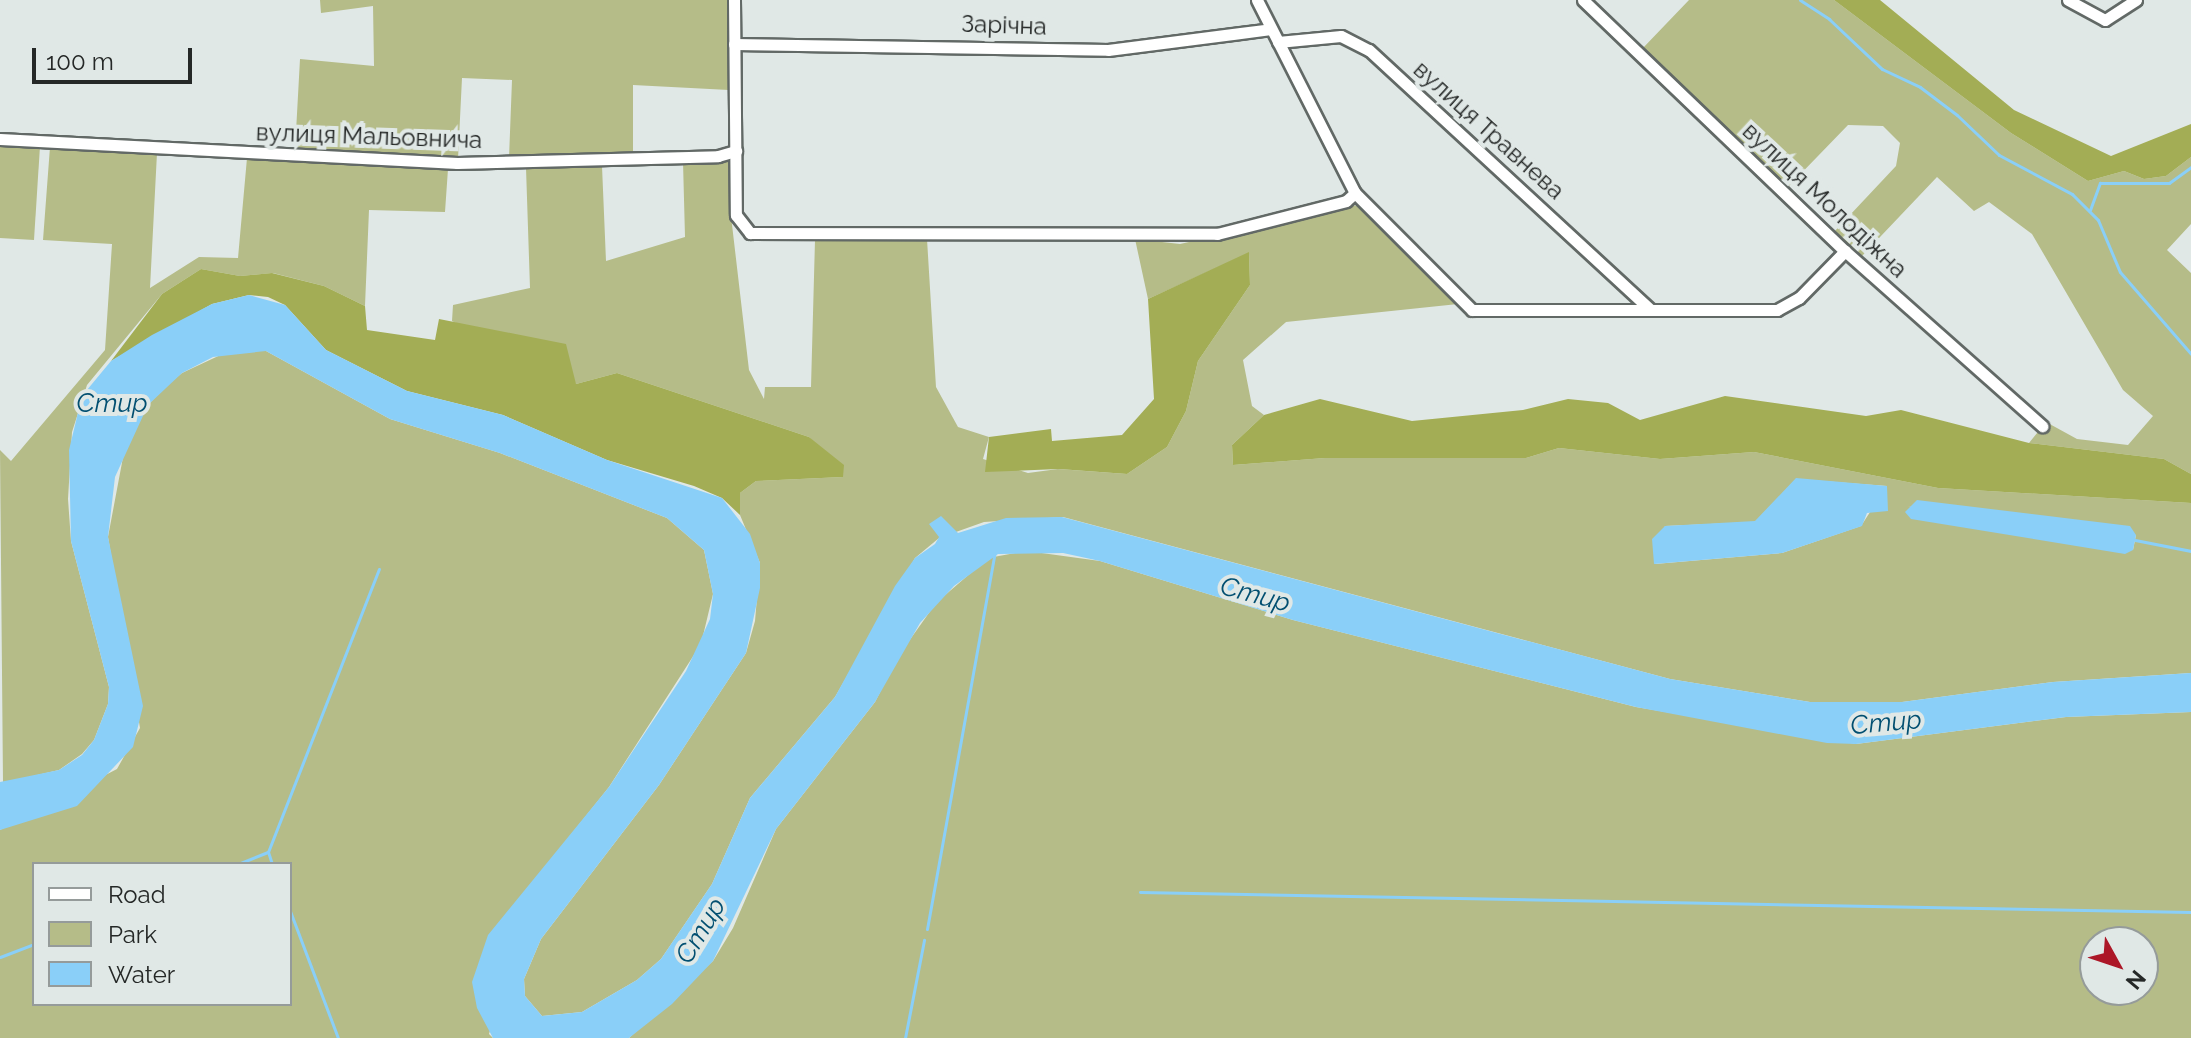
<!DOCTYPE html>
<meta charset="utf-8">
<style>
body{margin:0}
#map{position:relative;width:2191px;height:1038px;overflow:hidden;background:#e0e8e6;font-family:Raleway,sans-serif}
div>[style]{position:absolute}
[style*='--x']{left:calc(var(--x)*1px);top:calc(var(--y)*1px);width:calc(var(--w)*1px);rotate:calc(var(--a)*1deg)}
.green>*{inset:0;background:#b5bc88}
.forest>*{inset:0;background:#a3ad55}
.water>*{inset:0;background:#8acff8}
.stream>*{height:3px;margin:-1.5px;padding:0 1.5px;transform-origin:1.5px;border-radius:1.5px;background:#8acff8}
.roads{filter:drop-shadow(2px 0 #626966) drop-shadow(-2px 0 #626966) drop-shadow(0 2px #626966) drop-shadow(0 -2px #626966)}
.street>*{height:11px;margin:-5.5px;padding:0 5.5px;transform-origin:5.5px;border-radius:5.5px;background:#fff}
span{translate:-50% -50%;white-space:nowrap;text-align:center;line-height:1.15;-webkit-text-stroke:8px #e0e8e6;paint-order:stroke}
.street-label{font-size:24px;color:#252827}
.water-label{font-size:26px;color:#024f71;font-style:italic}
.legend{position:absolute;left:32px;top:862px;width:260px;height:144px;box-sizing:border-box;background:#e0e8e6;border:2px solid #959b9a;margin:0;padding:10px 14px;list-style:none;font-size:24px;color:#252827}
.legend li{display:flex;align-items:center;gap:16px;height:40px}
.legend b{width:40px;border:2px solid #959b9a}
.north{position:absolute;left:2079px;top:926px;width:80px;height:80px;box-sizing:border-box;background:#e0e8e6;border:2px solid #959b9a;border-radius:50%;rotate:130deg;font-size:22px;font-weight:700;line-height:32px;text-align:center;color:#252827}
.north::after{content:'';display:block;margin:auto;width:28px;height:36px;background:#ac1727;clip-path:polygon(50% 0,100% 100%,50% 72%,0 100%)}
.scale{position:absolute;left:32px;top:48px;width:160px;height:36px;box-sizing:border-box;border:4px solid #252827;border-top:0;padding-left:10px;font-size:24px;line-height:28px;white-space:nowrap;color:#252827;-webkit-text-stroke:6px #e0e8e6;paint-order:stroke}
</style>
<div id="map">
<div class="green">
<i style="clip-path:polygon(320px 0,728px 0,729px 90px,633px 85px,633px 154px,509px 158px,512px 80px,462px 78px,458px 159px,295px 150px,300px 59px,374px 66px,373px 6px,321px 13px)"></i>
<i style="clip-path:polygon(1689px 0,1834px 0,2011px 133px,2088px 181px,2124px 171px,2144px 179px,2166px 176px,2191px 157px,2191px 224px,2167px 250px,2191px 273px,2191px 474px,2164px 459px,2029px 443px,2046px 422px,2077px 439px,2128px 445px,2153px 416px,2123px 390px,2032px 234px,1989px 202px,1974px 211px,1937px 177px,1862px 256px,1834px 232px,1896px 166px,1900px 143px,1883px 126px,1848px 125px,1787px 188px,1642px 49px)"></i>
<i style="clip-path:polygon(0 144px,40px 146px,34px 240px,0 238px)"></i>
<i style="clip-path:polygon(50px 147px,157px 153px,150px 288px,199px 257px,238px 258px,247px 158px,448px 169px,445px 212px,369px 210px,365px 306px,324px 286px,273px 273px,240px 276px,201px 269px,162px 294px,87px 385px,72px 432px,68px 499px,71px 541px,109px 687px,108px 704px,94px 740px,82px 754px,59px 770px,3px 783px,0 450px,11px 461px,105px 350px,112px 244px,43px 240px)"></i>
<i style="clip-path:polygon(evenodd,730px 158px,731px 216px,749px 370px,764px 399px,765px 387px,811px 387px,815px 240px,927px 239px,936px 387px,958px 427px,989px 437px,983px 459px,1028px 473px,1058px 469px,1127px 474px,1167px 447px,1186px 411px,1198px 361px,1250px 285px,1249px 253px,1148px 299px,1135px 239px,1180px 244px,1358px 205px,1458px 304px,1286px 322px,1243px 360px,1252px 406px,1264px 415px,1232px 445px,1233px 465px,1325px 458px,1526px 458px,1559px 448px,1660px 459px,1754px 452px,1938px 488px,2191px 503px,2191px 673px,2053px 682px,1902px 702px,1810px 702px,1670px 679px,1063px 517px,984px 522px,939px 538px,915px 558px,835px 697px,750px 798px,712px 884px,661px 959px,637px 980px,582px 1012px,542px 1016px,525px 996px,524px 979px,541px 939px,659px 785px,746px 653px,755px 621px,760px 563px,740px 515px,740px 493px,756px 481px,843px 477px,809px 437px,617px 373px,576px 384px,452px 321px,453px 305px,530px 288px,526px 168px,602px 166px,606px 261px,685px 237px,683px 162px,730px 158px,1796px 479px,1887px 486px,1861px 526px,1782px 553px,1655px 564px,1665px 526px,1755px 522px,1796px 479px,730px 158px,1908px 506px,2136px 535px,2133px 550px,1908px 506px)"></i>
<i style="clip-path:polygon(evenodd,229px 351px,266px 351px,390px 419px,500px 453px,667px 518px,704px 550px,713px 594px,701px 644px,609px 787px,538px 876px,489px 1034px,493px 1038px,0 1038px,0 830px,117px 769px,140px 728px,108px 537px,124px 452px,148px 405px,165px 387px,182px 373px,229px 351px,34px 864px,290px 864px,290px 1004px,34px 1004px,34px 864px)"></i>
<i style="clip-path:polygon(evenodd,1027px 551px,1100px 561px,1293px 620px,1636px 707px,1856px 744px,2066px 717px,2191px 712px,2191px 1038px,629px 1038px,713px 961px,733px 928px,776px 829px,875px 702px,899px 655px,936px 603px,988px 558px,1027px 551px,2095px 942px,2143px 942px,2143px 990px,2095px 990px,2095px 942px)"></i>
</div>
<div class="forest">
<i style="clip-path:polygon(1834px 0,1880px 0,2014px 110px,2111px 156px,2191px 124px,2191px 157px,2166px 176px,2144px 179px,2124px 171px,2088px 181px,2011px 133px)"></i>
<i style="clip-path:polygon(1249px 252px,1250px 285px,1198px 361px,1186px 411px,1167px 447px,1127px 474px,1059px 469px,985px 472px,989px 437px,1051px 429px,1052px 441px,1122px 435px,1154px 399px,1148px 299px)"></i>
<i style="clip-path:polygon(201px 269px,240px 276px,272px 273px,324px 286px,365px 306px,367px 330px,435px 340px,439px 319px,566px 344px,576px 384px,617px 373px,809px 437px,844px 465px,843px 477px,756px 481px,740px 493px,740px 515px,722px 498px,694px 486px,607px 460px,503px 415px,407px 391px,326px 350px,285px 305px,268px 297px,249px 295px,212px 304px,111px 361px,162px 294px)"></i>
<i style="clip-path:polygon(1725px 396px,1866px 416px,1901px 410px,2029px 443px,2164px 459px,2191px 474px,2191px 503px,1938px 488px,1754px 452px,1660px 459px,1559px 448px,1526px 458px,1325px 458px,1233px 465px,1232px 445px,1264px 415px,1320px 399px,1412px 421px,1523px 410px,1568px 399px,1608px 403px,1640px 420px)"></i>
</div>
<div class="water">
<i style="clip-path:polygon(249px 295px,285px 305px,326px 350px,407px 391px,503px 415px,607px 460px,722px 498px,750px 534px,760px 563px,760px 588px,746px 653px,659px 785px,541px 939px,524px 979px,525px 996px,542px 1016px,582px 1012px,637px 980px,661px 959px,712px 884px,750px 798px,835px 697px,895px 586px,915px 558px,935px 544px,939px 537px,929px 524px,941px 516px,958px 533px,1006px 518px,1062px 517px,1670px 679px,1810px 702px,1902px 702px,2053px 682px,2191px 673px,2191px 712px,2066px 717px,1856px 744px,1827px 743px,1636px 707px,1293px 620px,1100px 561px,1063px 553px,998px 554px,954px 586px,920px 623px,875px 702px,776px 829px,713px 961px,672px 1004px,629px 1038px,493px 1038px,477px 1008px,472px 982px,488px 935px,609px 787px,686px 671px,710px 619px,713px 594px,704px 550px,667px 518px,500px 453px,390px 419px,266px 351px,213px 357px,182px 373px,148px 405px,115px 477px,108px 537px,143px 706px,133px 747px,77px 806px,0 830px,0 782px,59px 770px,82px 755px,94px 740px,108px 704px,109px 687px,71px 541px,69px 450px,82px 396px,111px 361px,152px 335px,212px 304px)"></i>
<i style="clip-path:polygon(1796px 478px,1887px 486px,1888px 511px,1867px 513px,1862px 526px,1782px 553px,1654px 564px,1652px 539px,1665px 526px,1755px 521px)"></i>
<i style="clip-path:polygon(1917px 500px,2130px 526px,2136px 535px,2133px 550px,2125px 554px,1911px 519px,1905px 512px)"></i>
</div>
<div class="stream">
<i style="--x:1800;--y:0;--w:35;--a:33"></i>
<i style="--x:1829;--y:19;--w:73;--a:43.3"></i>
<i style="--x:1882;--y:69;--w:42;--a:25.3"></i>
<i style="--x:1920;--y:87;--w:46;--a:37.1"></i>
<i style="--x:1957;--y:115;--w:58;--a:43.6"></i>
<i style="--x:1999;--y:155;--w:83;--a:28.1"></i>
<i style="--x:2072;--y:194;--w:37;--a:45"></i>
<i style="--x:2098;--y:220;--w:56;--a:67.1"></i>
<i style="--x:2120;--y:272;--w:108;--a:49.1"></i>
<i style="--x:2090;--y:210;--w:29;--a:-70"></i>
<i style="--x:2100;--y:183;--w:69;--a:0"></i>
<i style="--x:2169;--y:183;--w:27;--a:-36"></i>
<i style="--x:2135;--y:540;--w:57;--a:11.1"></i>
<i style="--x:238;--y:864;--w:32;--a:-22"></i>
<i style="--x:272;--y:864;--w:13;--a:-108"></i>
<i style="--x:268;--y:852;--w:304;--a:-68.6"></i>
<i style="--x:1140;--y:892;--w:1051;--a:1.09"></i>
<i style="--x:290;--y:911;--w:136;--a:69.3"></i>
<i style="--x:927;--y:929;--w:380;--a:-79.8"></i>
<i style="--x:0;--y:957;--w:36;--a:-21"></i>
<i style="--x:905;--y:1038;--w:100;--a:-79"></i>
</div>
<div class="roads">
<div class="street">
<i style="--x:734;--y:0;--w:215;--a:89.5"></i>
<i style="--x:736;--y:215;--w:23;--a:52"></i>
<i style="--x:750;--y:233;--w:467;--a:0.1"></i>
<i style="--x:1217;--y:234;--w:133;--a:-14.3"></i>
<i style="--x:1346;--y:201;--w:12;--a:-42"></i>
<i style="--x:1257;--y:0;--w:216;--a:63.1"></i>
<i style="--x:1355;--y:193;--w:165;--a:45"></i>
<i style="--x:1472;--y:310;--w:305;--a:0"></i>
<i style="--x:1777;--y:310;--w:25;--a:-29"></i>
<i style="--x:1799;--y:298;--w:66;--a:-45.6"></i>
<i style="--x:1583;--y:0;--w:363;--a:43.8"></i>
<i style="--x:1845;--y:251;--w:264;--a:41.6"></i>
<i style="--x:2068;--y:0;--w:42;--a:28.4"></i>
<i style="--x:2105;--y:20;--w:37;--a:-33"></i>
<i style="--x:1278;--y:42;--w:63;--a:-5.4"></i>
<i style="--x:1341;--y:36;--w:31;--a:27"></i>
<i style="--x:1369;--y:50;--w:381;--a:42.7"></i>
<i style="--x:734;--y:44;--w:374;--a:0.9"></i>
<i style="--x:1108;--y:50;--w:164;--a:-7.3"></i>
<i style="--x:0;--y:139;--w:458;--a:3"></i>
<i style="--x:457;--y:163;--w:261;--a:-1.5"></i>
<i style="--x:718;--y:156;--w:19;--a:-16"></i>
</div>
</div>
<div class="street-label">
<span style="left:1004px;top:25px;rotate:2deg">Зарічна</span>
<span style="left:1489px;top:130px;rotate:42deg">вулиця Травнева</span>
<span style="left:369px;top:136px;rotate:2deg">вулиця Мальовнича</span>
<span style="left:1825px;top:200px;rotate:43deg">вулиця Молодіжна</span>
</div>
<div class="water-label">
<span style="left:112px;top:404px">Стир</span>
<span style="left:1255px;top:595px;rotate:15deg">Стир</span>
<span style="left:1886px;top:723px;rotate:-5deg">Стир</span>
<span style="left:701px;top:931px;rotate:-59deg">Стир</span>
</div>
<ul class="legend">
<li><b style="height:10px;background:#fff"></b>Road</li>
<li><b style="height:22px;background:#b5bc88"></b>Park</li>
<li><b style="height:22px;background:#8acff8"></b>Water</li>
</ul>
<div class="north">N</div>
<div class="scale">100 m</div>
</div>
